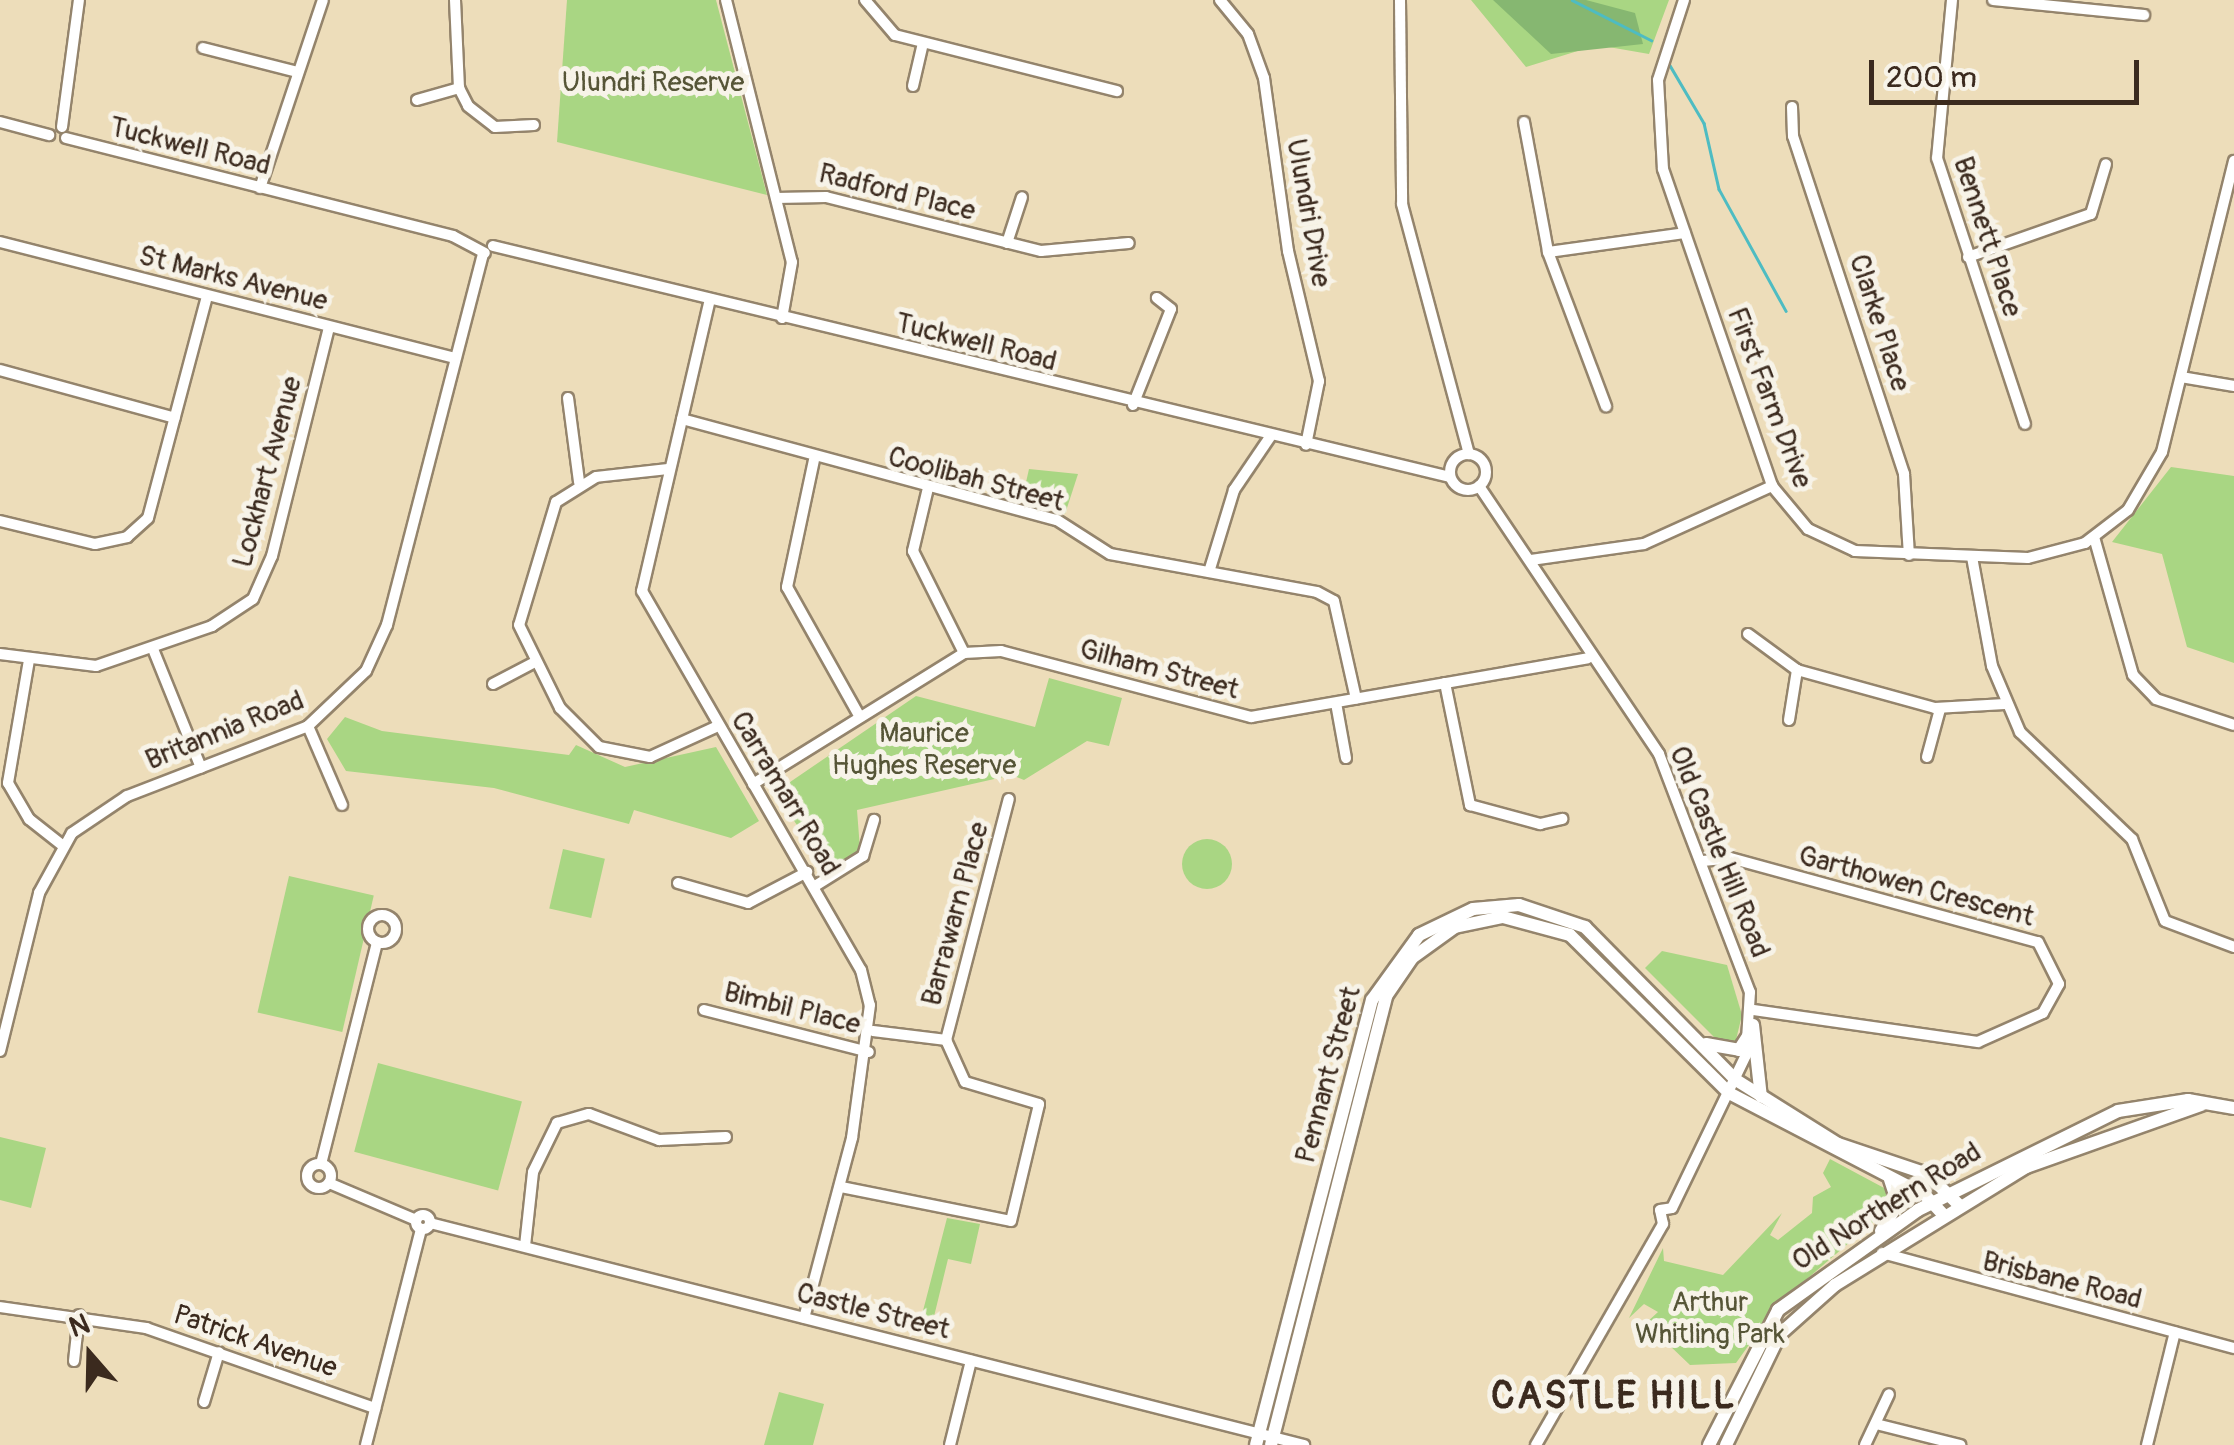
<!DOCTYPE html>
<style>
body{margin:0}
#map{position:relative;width:2234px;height:1445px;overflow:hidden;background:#edddba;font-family:Pangolin,sans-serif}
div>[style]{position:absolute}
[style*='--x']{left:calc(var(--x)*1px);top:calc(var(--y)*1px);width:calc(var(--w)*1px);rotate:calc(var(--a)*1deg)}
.green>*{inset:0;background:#a9d683;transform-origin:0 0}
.round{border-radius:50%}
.forest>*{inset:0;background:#86b771}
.stream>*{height:2.5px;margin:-1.25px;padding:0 1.25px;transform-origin:1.25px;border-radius:1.25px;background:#4ebcc2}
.roads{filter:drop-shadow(2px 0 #94846c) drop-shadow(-2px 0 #94846c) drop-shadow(0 2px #94846c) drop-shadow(0 -2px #94846c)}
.minor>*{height:10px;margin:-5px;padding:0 5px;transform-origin:5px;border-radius:5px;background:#fff}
.minor>.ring{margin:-5px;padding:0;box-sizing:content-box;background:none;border:10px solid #fff;border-radius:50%}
.major>*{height:12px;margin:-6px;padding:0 6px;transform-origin:6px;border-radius:6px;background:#fff}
span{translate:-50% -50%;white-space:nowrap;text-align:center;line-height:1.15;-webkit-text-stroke:10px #f7f3e8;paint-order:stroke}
.park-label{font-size:28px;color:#565537}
.street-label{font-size:28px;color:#3b2a1e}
.district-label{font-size:38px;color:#3b2a1e;font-weight:700;letter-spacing:2.5px}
.north{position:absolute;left:40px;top:1305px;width:100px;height:100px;-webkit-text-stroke:8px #f7f3e8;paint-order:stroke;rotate:340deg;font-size:28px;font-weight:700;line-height:40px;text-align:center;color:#3b2a1e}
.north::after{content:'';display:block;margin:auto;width:35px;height:45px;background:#3b2a1e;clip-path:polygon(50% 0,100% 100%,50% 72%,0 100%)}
.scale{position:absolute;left:1869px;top:60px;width:270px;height:45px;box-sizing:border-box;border:5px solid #3b2a1e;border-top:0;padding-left:12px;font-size:30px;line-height:35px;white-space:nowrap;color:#3b2a1e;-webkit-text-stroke:8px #f7f3e8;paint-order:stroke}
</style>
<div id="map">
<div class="green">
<i style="clip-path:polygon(567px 0,716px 0,767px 195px,557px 142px)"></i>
<i style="clip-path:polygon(1471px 0,1669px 0,1649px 54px,1597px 45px,1526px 67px)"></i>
<i style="clip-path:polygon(2171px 467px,2234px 476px,2234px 663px,2187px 647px,2162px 554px,2112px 542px)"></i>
<i style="clip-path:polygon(1029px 469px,1078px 474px,1065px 514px,1022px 500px)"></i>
<i style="clip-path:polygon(1049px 678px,1122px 698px,1109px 746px,1087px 741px,1024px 780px,1012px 775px,857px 810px,860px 849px,830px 871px,774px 793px,916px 696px,1035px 727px)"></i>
<i style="clip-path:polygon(345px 717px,382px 731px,569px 755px,576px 745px,625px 767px,716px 747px,759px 821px,731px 838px,634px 810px,629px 824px,494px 788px,346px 771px,327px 739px)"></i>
<i class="round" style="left:1182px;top:839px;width:50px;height:50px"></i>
<i style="left:563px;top:849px;width:43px;height:61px;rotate:13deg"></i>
<i style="left:289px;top:876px;width:87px;height:140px;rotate:13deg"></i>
<i style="clip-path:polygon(1662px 951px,1727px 965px,1742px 1015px,1735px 1044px,1720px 1043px,1645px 968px)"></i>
<i style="left:378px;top:1063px;width:149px;height:92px;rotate:15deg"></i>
<i style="clip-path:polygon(0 1137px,46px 1148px,31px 1208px,0 1200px)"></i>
<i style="clip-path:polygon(1830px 1159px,1886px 1189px,1893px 1205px,1779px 1303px,1736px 1363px,1690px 1365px,1646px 1323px,1658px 1312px,1644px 1304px,1629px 1318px,1663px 1248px,1664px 1261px,1723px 1275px,1782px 1213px,1770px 1235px,1778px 1240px,1812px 1213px,1813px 1197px,1831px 1187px,1823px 1173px)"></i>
<i style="clip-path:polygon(947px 1218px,980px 1224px,971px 1264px,948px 1259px,929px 1337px,917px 1334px)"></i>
<i style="clip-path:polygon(779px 1392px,824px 1404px,813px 1445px,764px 1445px)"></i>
</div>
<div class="forest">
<i style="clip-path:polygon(1493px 0,1586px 0,1635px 13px,1643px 44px,1551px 54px)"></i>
</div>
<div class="stream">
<i style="--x:1572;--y:0;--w:89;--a:26.9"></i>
<i style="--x:1668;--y:62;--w:71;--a:59.5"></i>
<i style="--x:1704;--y:123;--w:68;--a:77.2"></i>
<i style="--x:1719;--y:189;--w:139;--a:61.2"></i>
</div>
<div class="roads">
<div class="minor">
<i style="--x:455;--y:0;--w:88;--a:87.4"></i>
<i style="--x:459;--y:88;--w:20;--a:63"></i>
<i style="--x:468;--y:106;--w:34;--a:38"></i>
<i style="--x:495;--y:127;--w:39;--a:-3"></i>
<i style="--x:726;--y:0;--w:270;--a:75.9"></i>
<i style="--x:792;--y:262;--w:57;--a:100.1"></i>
<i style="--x:865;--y:0;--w:46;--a:49.4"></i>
<i style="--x:895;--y:35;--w:229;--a:14.2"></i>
<i style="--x:1220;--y:0;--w:44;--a:50.5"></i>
<i style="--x:1248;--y:34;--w:47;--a:70"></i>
<i style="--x:1264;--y:78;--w:175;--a:82.1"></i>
<i style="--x:1288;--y:251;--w:134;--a:76.6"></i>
<i style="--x:1319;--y:381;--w:65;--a:101.5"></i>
<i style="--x:1400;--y:0;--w:204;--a:89.4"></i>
<i style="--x:1402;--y:204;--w:259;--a:75"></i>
<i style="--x:1684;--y:0;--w:84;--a:108"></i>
<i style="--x:1658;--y:80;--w:89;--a:86.8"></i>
<i style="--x:1663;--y:169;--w:335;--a:71"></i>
<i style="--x:1772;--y:486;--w:56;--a:50.1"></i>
<i style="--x:1808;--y:529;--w:52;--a:25.1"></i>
<i style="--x:1855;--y:551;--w:173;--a:2.3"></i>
<i style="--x:2028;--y:558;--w:59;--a:-14.7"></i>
<i style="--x:2085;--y:543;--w:54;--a:-37.5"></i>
<i style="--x:2128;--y:510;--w:67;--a:-59.6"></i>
<i style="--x:2162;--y:452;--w:300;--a:-76.1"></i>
<i style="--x:1952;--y:0;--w:159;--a:95.4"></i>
<i style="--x:1937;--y:158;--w:280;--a:71.7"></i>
<i style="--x:1993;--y:0;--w:152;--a:5.7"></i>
<i style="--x:203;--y:48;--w:94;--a:14.2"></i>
<i style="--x:913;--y:86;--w:44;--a:-76.9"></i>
<i style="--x:417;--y:100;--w:44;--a:-15.9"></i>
<i style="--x:1792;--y:107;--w:29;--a:88"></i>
<i style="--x:1793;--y:136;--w:356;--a:71.8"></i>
<i style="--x:1904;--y:474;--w:81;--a:86.5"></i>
<i style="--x:0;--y:122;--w:51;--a:14.9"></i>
<i style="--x:1524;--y:122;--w:132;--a:79.5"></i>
<i style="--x:1548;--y:252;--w:165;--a:69.4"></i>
<i style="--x:62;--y:127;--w:128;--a:-82.4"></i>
<i style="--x:66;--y:138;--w:399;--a:14.2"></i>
<i style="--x:453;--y:236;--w:36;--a:28"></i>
<i style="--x:260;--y:188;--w:198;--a:-71.5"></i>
<i style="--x:776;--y:198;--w:50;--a:-1.1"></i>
<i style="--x:826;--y:197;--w:222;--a:14.1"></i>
<i style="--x:1041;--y:251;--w:88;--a:-5.2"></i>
<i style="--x:0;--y:242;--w:470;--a:14.3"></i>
<i style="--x:1007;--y:243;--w:48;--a:-71.9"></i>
<i style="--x:493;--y:246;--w:984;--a:13.57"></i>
<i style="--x:1548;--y:252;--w:138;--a:-7.9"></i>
<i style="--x:1968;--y:257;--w:130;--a:-19.3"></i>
<i style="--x:2091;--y:214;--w:52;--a:-73.3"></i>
<i style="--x:710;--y:299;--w:300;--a:103.1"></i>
<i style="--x:642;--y:591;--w:438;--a:60"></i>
<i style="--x:861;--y:970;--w:36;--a:76"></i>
<i style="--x:870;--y:1005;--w:134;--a:97.7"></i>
<i style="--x:852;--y:1138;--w:186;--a:104.9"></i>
<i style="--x:0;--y:370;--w:181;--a:15.3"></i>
<i style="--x:2181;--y:377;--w:54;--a:9.6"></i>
<i style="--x:568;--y:398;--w:85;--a:82.5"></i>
<i style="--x:1133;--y:405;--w:103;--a:-68.4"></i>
<i style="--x:1171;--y:309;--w:18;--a:-142"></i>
<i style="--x:682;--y:419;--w:388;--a:15.1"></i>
<i style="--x:1057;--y:520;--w:63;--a:32.7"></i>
<i style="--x:1110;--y:554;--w:210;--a:10.4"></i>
<i style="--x:1317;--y:592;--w:19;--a:28"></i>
<i style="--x:1334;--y:601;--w:100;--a:77.3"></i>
<i class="ring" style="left:1450px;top:454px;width:26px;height:26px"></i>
<i style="--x:814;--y:460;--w:130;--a:102"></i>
<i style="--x:787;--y:587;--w:149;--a:60.7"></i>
<i style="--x:668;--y:469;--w:72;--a:173.7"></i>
<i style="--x:596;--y:477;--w:47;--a:148"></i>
<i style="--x:556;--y:502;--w:128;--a:106.7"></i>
<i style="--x:519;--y:625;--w:93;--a:63.7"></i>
<i style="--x:560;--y:708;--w:55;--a:45"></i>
<i style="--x:599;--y:747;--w:52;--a:11.1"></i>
<i style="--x:650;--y:757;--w:75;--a:-24.5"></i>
<i style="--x:1479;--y:486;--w:323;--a:56.1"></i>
<i style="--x:1659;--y:754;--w:255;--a:69.1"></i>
<i style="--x:1750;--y:992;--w:63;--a:93.6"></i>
<i style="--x:1746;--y:1055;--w:170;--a:115.8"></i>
<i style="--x:928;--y:488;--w:65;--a:103.4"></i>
<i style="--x:913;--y:551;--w:114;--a:63.4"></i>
<i style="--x:0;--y:521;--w:98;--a:13.6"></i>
<i style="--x:95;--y:544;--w:33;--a:-12"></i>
<i style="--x:127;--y:537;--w:28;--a:-42"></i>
<i style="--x:148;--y:518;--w:229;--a:-75.1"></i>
<i style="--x:2094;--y:537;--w:143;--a:74.2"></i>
<i style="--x:2133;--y:675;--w:33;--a:46"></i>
<i style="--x:2156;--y:699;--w:82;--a:18.4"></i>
<i style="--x:1972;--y:557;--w:111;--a:79.6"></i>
<i style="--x:1992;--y:666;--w:72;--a:67"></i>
<i style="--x:2020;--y:732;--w:155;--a:43.7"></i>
<i style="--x:2132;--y:839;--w:88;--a:68.1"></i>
<i style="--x:2165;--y:921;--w:74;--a:20.6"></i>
<i style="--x:1531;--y:560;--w:114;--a:-8.1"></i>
<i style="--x:1644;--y:544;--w:141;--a:-24.4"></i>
<i style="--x:1209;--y:572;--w:86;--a:-73"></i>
<i style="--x:1234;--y:490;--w:64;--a:-55.8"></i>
<i style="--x:1748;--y:634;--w:61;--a:36.3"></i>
<i style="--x:1797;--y:670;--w:143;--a:15.4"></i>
<i style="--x:1935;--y:708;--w:70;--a:-3.3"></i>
<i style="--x:153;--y:649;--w:128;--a:68"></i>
<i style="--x:0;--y:654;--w:97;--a:7.1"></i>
<i style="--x:96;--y:666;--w:123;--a:-19"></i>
<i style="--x:212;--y:626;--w:49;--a:-33.4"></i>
<i style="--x:253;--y:599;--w:47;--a:-66.2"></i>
<i style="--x:272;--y:556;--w:236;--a:-76"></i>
<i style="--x:29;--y:660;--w:125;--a:99.7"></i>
<i style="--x:8;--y:783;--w:42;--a:59.7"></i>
<i style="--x:29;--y:819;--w:42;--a:38.2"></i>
<i style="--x:1445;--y:683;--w:125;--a:78.4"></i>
<i style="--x:1470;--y:805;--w:73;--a:15.2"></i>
<i style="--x:1540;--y:824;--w:23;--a:-13"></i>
<i style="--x:493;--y:684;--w:45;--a:-27.7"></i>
<i style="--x:1336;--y:703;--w:56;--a:79.7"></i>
<i style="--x:1789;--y:720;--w:51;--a:-80.9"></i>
<i style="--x:308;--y:726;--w:86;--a:66.7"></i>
<i style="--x:1927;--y:757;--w:50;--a:-74.8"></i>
<i style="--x:753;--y:784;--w:248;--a:-31.8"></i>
<i style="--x:964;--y:653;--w:37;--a:-3"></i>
<i style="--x:1001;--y:651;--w:259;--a:14.8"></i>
<i style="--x:1251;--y:717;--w:342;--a:-9.9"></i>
<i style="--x:1703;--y:861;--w:27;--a:-6"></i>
<i style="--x:1730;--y:858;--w:319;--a:15.3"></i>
<i style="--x:2038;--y:942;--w:47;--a:63.4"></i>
<i style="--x:2059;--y:984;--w:33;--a:119"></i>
<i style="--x:2043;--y:1013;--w:71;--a:156"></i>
<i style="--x:1978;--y:1042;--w:227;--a:-171.9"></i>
<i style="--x:678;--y:883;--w:73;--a:15.9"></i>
<i style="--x:748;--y:903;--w:67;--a:-27.7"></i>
<i style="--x:815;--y:886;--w:57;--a:-32"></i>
<i style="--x:863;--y:856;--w:38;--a:-73"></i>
<i class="ring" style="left:368px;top:915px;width:18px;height:18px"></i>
<i style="--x:704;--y:1010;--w:170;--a:14.3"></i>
<i style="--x:873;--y:1031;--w:74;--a:7"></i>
<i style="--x:0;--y:1051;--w:163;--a:-76.1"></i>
<i style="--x:39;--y:893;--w:68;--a:-61.2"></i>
<i style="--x:72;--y:833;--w:66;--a:-33.9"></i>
<i style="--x:127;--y:796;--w:194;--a:-21.1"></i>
<i style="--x:308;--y:726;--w:80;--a:-43.5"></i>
<i style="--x:366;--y:671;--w:51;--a:-65.5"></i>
<i style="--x:387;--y:625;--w:384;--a:-75.5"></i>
<i style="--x:321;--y:1164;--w:229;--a:-75.8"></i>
<i class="ring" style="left:307px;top:1164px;width:14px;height:14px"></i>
<i style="--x:329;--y:1183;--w:95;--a:23"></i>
<i style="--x:841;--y:1187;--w:173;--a:11.3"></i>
<i style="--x:1011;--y:1221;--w:120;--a:-76.5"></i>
<i style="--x:1039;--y:1104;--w:77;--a:-163.4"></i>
<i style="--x:965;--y:1082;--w:46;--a:-114.3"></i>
<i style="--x:946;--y:1040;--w:249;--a:-75.4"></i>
<i class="ring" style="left:416px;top:1215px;width:4px;height:4px"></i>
<i style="--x:430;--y:1223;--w:902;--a:14.25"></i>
<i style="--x:1663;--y:1224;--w:14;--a:-102"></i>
<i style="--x:1660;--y:1210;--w:12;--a:-9"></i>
<i style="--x:525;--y:1246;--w:74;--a:-83.8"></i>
<i style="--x:533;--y:1172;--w:55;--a:-63.9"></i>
<i style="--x:557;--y:1123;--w:33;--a:-16"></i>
<i style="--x:589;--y:1114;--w:75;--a:20.4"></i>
<i style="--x:659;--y:1140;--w:67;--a:-2.6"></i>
<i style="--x:1882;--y:1253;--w:365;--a:15.1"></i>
<i style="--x:0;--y:1307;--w:148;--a:8.2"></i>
<i style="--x:146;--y:1328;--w:243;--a:19.3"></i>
<i style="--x:74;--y:1361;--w:46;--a:-83.8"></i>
<i style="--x:204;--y:1402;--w:52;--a:-73.3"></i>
<i style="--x:1876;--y:1424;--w:87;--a:14"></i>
<i style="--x:366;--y:1445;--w:223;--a:-75.7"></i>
<i style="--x:950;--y:1445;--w:87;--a:-76"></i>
<i style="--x:1536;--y:1445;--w:255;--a:-60.1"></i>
<i style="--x:1865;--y:1445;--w:56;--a:-64.8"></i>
<i style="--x:2147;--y:1445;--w:116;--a:-76.1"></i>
</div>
<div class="major">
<i style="--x:1753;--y:1025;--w:72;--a:83.7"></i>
<i style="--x:1706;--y:1044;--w:34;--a:10"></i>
<i style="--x:1739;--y:1050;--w:24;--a:-57"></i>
<i style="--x:1881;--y:1231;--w:32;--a:-58"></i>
<i style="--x:1898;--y:1204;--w:26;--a:-108"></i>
<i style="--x:1256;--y:1445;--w:460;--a:-75.4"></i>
<i style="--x:1372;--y:1000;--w:80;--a:-54.1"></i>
<i style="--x:1419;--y:935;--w:60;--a:-25.7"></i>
<i style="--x:1473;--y:909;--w:46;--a:-5"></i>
<i style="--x:1519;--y:905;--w:70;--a:18.4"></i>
<i style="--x:1585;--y:927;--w:215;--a:45.4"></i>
<i style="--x:1736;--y:1080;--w:120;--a:32.1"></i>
<i style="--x:1838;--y:1144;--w:94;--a:18.6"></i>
<i style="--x:1927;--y:1174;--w:43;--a:44.1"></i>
<i style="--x:1271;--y:1445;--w:463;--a:-75.6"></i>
<i style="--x:1386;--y:996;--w:46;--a:-55.6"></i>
<i style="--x:1412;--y:958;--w:53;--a:-35.8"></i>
<i style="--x:1455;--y:927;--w:49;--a:-11.8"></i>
<i style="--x:1503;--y:917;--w:69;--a:15"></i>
<i style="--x:1570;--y:935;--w:224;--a:44.8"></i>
<i style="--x:1729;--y:1093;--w:221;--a:27.5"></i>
<i style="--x:1925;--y:1195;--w:25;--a:47"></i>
<i style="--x:1709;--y:1445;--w:152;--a:-62.9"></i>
<i style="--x:1778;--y:1310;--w:172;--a:-35.5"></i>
<i style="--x:1918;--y:1210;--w:223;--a:-26.3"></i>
<i style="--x:2118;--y:1111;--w:71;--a:-8.9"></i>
<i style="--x:2188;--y:1100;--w:47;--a:9.9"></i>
<i style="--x:1726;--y:1445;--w:123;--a:-64.1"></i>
<i style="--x:1780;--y:1334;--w:74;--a:-41.7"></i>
<i style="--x:1835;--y:1285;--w:225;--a:-31.7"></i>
<i style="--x:2026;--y:1167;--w:186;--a:-19.5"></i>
</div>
</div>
<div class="park-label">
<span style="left:653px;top:83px">Ulundri Reserve</span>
<span style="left:924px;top:750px">Maurice<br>Hughes Reserve</span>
<span style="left:1710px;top:1319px">Arthur<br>Whitling Park</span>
</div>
<div class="street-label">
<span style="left:190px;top:147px;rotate:14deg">Tuckwell Road</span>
<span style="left:897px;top:193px;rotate:14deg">Radford Place</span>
<span style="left:1308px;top:213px;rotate:80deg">Ulundri Drive</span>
<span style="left:1987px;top:237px;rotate:72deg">Bennett Place</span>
<span style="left:233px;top:279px;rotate:14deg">St Marks Avenue</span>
<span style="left:1879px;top:323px;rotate:72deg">Clarke Place</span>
<span style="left:976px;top:343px;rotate:14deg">Tuckwell Road</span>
<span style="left:1769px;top:398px;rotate:69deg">First Farm Drive</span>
<span style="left:268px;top:472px;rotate:-75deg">Lockhart Avenue</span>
<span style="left:976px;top:480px;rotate:15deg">Coolibah Street</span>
<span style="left:1159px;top:670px;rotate:15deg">Gilham Street</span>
<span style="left:225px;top:731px;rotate:-22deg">Britannia Road</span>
<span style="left:785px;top:794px;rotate:59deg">Carramarr Road</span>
<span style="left:1719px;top:852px;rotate:68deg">Old Castle Hill Road</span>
<span style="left:1916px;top:887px;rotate:15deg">Garthowen Crescent</span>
<span style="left:956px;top:914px;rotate:-75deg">Barrawarn Place</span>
<span style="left:792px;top:1009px;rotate:14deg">Bimbil Place</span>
<span style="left:1329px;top:1075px;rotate:-75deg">Pennant Street</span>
<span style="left:1887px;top:1207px;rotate:-32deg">Old Northern Road</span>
<span style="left:2062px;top:1281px;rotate:14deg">Brisbane Road</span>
<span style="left:873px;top:1312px;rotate:14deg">Castle Street</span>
<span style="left:255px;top:1342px;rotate:19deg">Patrick Avenue</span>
</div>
<div class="district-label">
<span style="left:1614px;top:1397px">CASTLE HILL</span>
</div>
<div class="north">N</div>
<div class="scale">200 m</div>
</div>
